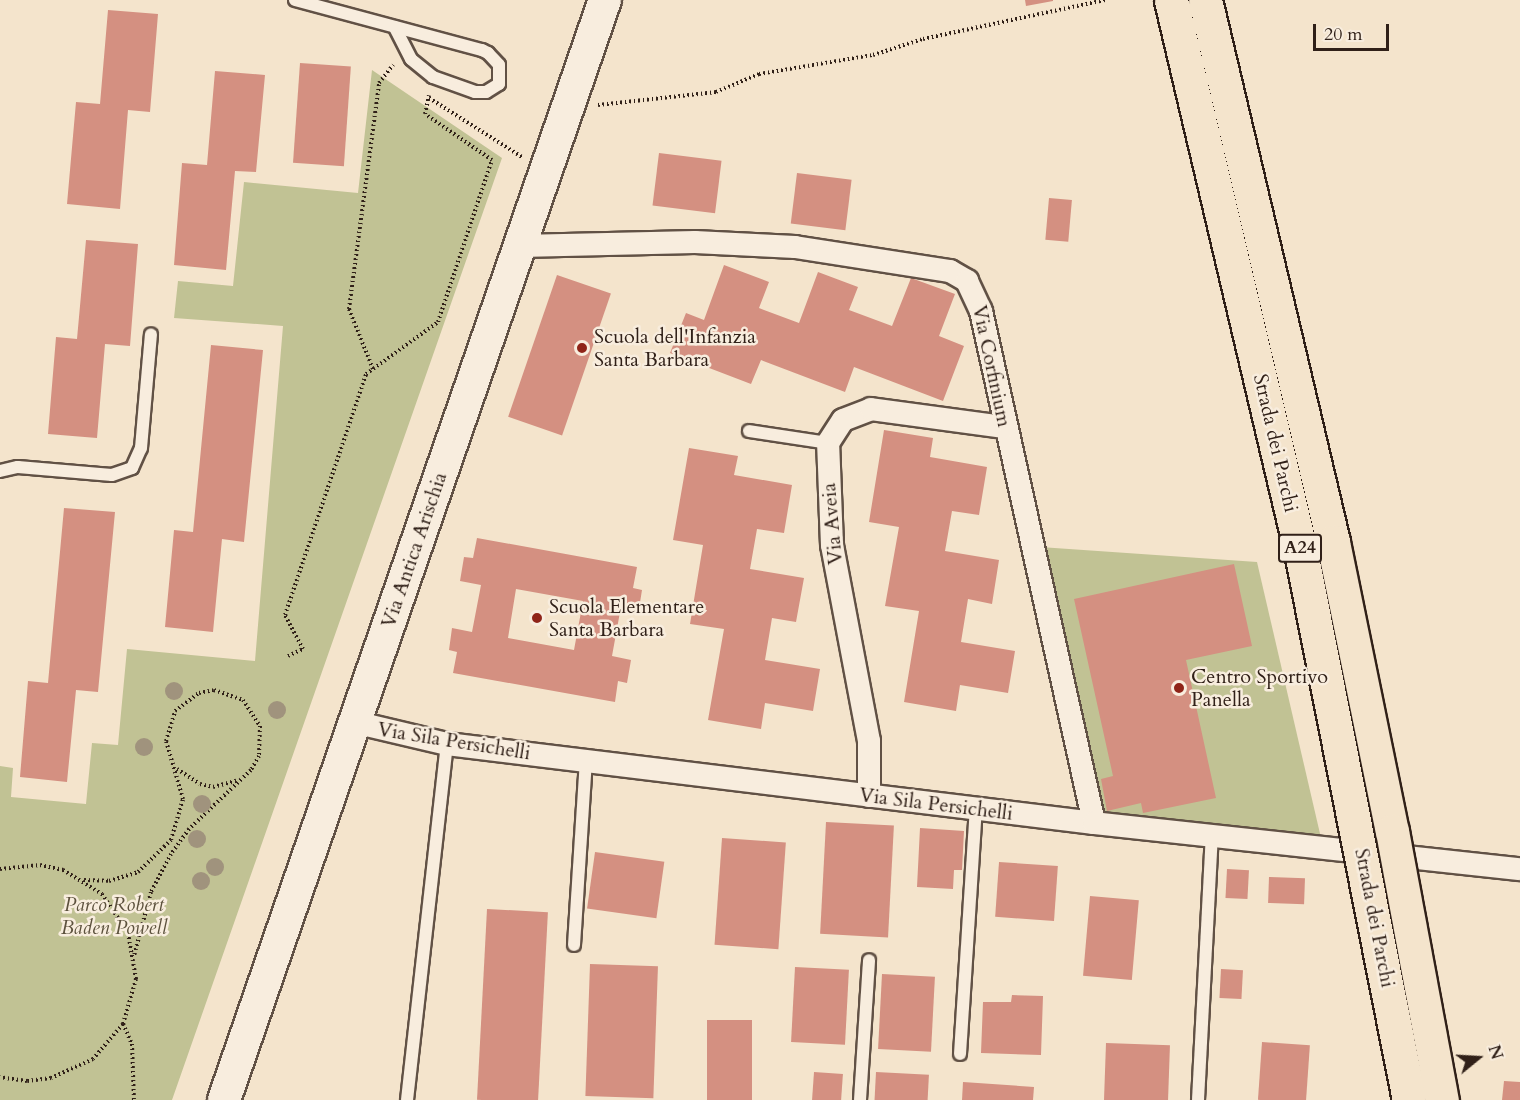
<!DOCTYPE html>
<style>
body{margin:0}
#map{position:relative;width:1520px;height:1100px;overflow:hidden;background:#f4e4cc;font-family:Cardo,serif}
div>[style]{position:absolute}
[style*='--x']{left:calc(var(--x)*1px);top:calc(var(--y)*1px);width:calc(var(--w)*1px);rotate:calc(var(--a)*1deg)}
.green>*{inset:0;background:#c1c294}
.building>*{inset:0;background:#d49081;transform-origin:0 0}
.path>*{height:4px;margin-top:-2px;transform-origin:0;background:repeating-linear-gradient(90deg,#302018 0 1.5px,transparent 0 4.5px)}
.roads{filter:drop-shadow(2px 0 #615145) drop-shadow(-2px 0 #615145) drop-shadow(0 2px #615145) drop-shadow(0 -2px #615145)}
.service>*{height:12px;margin:-6px;padding:0 6px;transform-origin:6px;border-radius:6px;background:#f8edde}
.minor>*{height:22px;margin:-11px;padding:0 11px;transform-origin:11px;border-radius:11px;background:#f8edde}
.secondary>*{height:32px;margin:-16px;padding:0 16px;transform-origin:16px;border-radius:16px;background:#f8edde}
.bridges{filter:drop-shadow(2px 0 #302018) drop-shadow(-2px 0 #302018) drop-shadow(0 2px #302018) drop-shadow(0 -2px #302018)}
.motorway-bridge>*{height:33px;margin:-16.5px;padding:0 16.5px;transform-origin:16.5px;border-radius:16.5px;background:#f4e4cc}
.trees>*{width:18px;height:18px;margin:-9px;border-radius:50%;background:#a0937d}
.dots>*{width:16px;height:16px;translate:-50% -50%;box-sizing:border-box;border:3px solid #f8edde;border-radius:50%}
span{translate:-50% -50%;white-space:nowrap;text-align:center;line-height:1.15;-webkit-text-stroke:5px #f8edde;paint-order:stroke}
.shield-label span{padding:2px 4px;background:#f8edde;border:2px solid;border-radius:4px;-webkit-text-stroke-width:0}
.shield-label{font-size:18px;color:#302018;font-weight:700}
.poi-label{font-size:20px;color:#302018}
.left{translate:0 -50%;text-align:left}
.street-label{font-size:20px;color:#302018}
.park-label{font-size:20px;color:#5c513d;font-style:italic}
.north{position:absolute;left:1448px;top:1028px;width:60px;height:60px;-webkit-text-stroke:4px #f8edde;paint-order:stroke;rotate:72deg;font-size:16px;font-weight:700;line-height:24px;text-align:center;color:#302018}
.north::after{content:'';display:block;margin:auto;width:21px;height:27px;background:#302018;clip-path:polygon(50% 0,100% 100%,50% 72%,0 100%)}
.scale{position:absolute;left:1313px;top:24px;width:76px;height:27px;box-sizing:border-box;border:3px solid #302018;border-top:0;padding-left:8px;font-size:18px;line-height:21px;white-space:nowrap;color:#302018;-webkit-text-stroke:4px #f8edde;paint-order:stroke}
</style>
<div id="map">
<div class="green">
<i style="clip-path:polygon(372px 70px,502px 158px,172px 1100px,0 1100px,0 766px,13px 768px,11px 797px,86px 804px,92px 743px,118px 745px,127px 649px,255px 661px,283px 326px,174px 318px,178px 281px,233px 286px,244px 182px,358px 193px)"></i>
<i style="clip-path:polygon(1040px 547px,1257px 562px,1321px 838px,1099px 814px)"></i>
</div>
<div class="building">
<i style="clip-path:polygon(1025px 0,1053px 0,1053px 1px,1026px 6px)"></i>
<i style="clip-path:polygon(108px 10px,158px 14px,150px 112px,128px 110px,120px 209px,67px 204px,76px 102px,100px 104px)"></i>
<i style="left:300px;top:63px;width:51px;height:100px;rotate:4deg"></i>
<i style="clip-path:polygon(215px 71px,265px 75px,256px 172px,235px 171px,226px 270px,174px 265px,182px 163px,207px 165px)"></i>
<i style="left:659px;top:153px;width:63px;height:53px;rotate:7deg"></i>
<i style="left:797px;top:173px;width:55px;height:51px;rotate:7deg"></i>
<i style="left:1049px;top:198px;width:23px;height:42px;rotate:5deg"></i>
<i style="clip-path:polygon(86px 240px,138px 244px,130px 346px,105px 344px,97px 438px,48px 434px,56px 337px,77px 339px)"></i>
<i style="clip-path:polygon(724px 265px,769px 282px,759px 308px,799px 323px,818px 272px,858px 287px,849px 310px,892px 326px,911px 278px,955px 294px,939px 336px,964px 346px,943px 401px,854px 367px,845px 392px,761px 360px,751px 384px,670px 353px,686px 313px,704px 320px)"></i>
<i style="left:557px;top:275px;width:57px;height:150px;rotate:19deg"></i>
<i style="clip-path:polygon(211px 345px,263px 350px,244px 542px,222px 539px,213px 632px,165px 627px,174px 530px,193px 532px)"></i>
<i style="clip-path:polygon(884px 430px,933px 438px,930px 457px,987px 467px,979px 515px,952px 511px,945px 551px,999px 560px,992px 604px,968px 599px,961px 642px,1015px 651px,1008px 693px,960px 685px,956px 711px,904px 702px,919px 611px,885px 606px,899px 527px,869px 522px)"></i>
<i style="clip-path:polygon(689px 448px,738px 456px,734px 475px,792px 485px,784px 533px,757px 529px,750px 569px,804px 578px,796px 622px,772px 618px,765px 660px,820px 669px,813px 711px,765px 703px,761px 729px,708px 720px,724px 629px,690px 624px,703px 545px,673px 540px)"></i>
<i style="clip-path:polygon(64px 508px,115px 512px,98px 692px,76px 690px,67px 782px,20px 777px,28px 681px,48px 683px)"></i>
<i style="clip-path:polygon(evenodd,477px 538px,637px 567px,633px 588px,642px 590px,638px 615px,620px 612px,612px 656px,631px 660px,627px 683px,618px 681px,615px 702px,453px 673px,457px 652px,449px 650px,452px 628px,472px 632px,481px 585px,460px 581px,464px 557px,473px 558px,477px 538px,516px 589px,583px 601px,574px 650px,508px 638px,516px 589px)"></i>
<i style="clip-path:polygon(1234px 564px,1252px 646px,1186px 660px,1216px 798px,1143px 813px,1141px 803px,1107px 811px,1101px 779px,1113px 776px,1074px 599px)"></i>
<i style="left:826px;top:822px;width:68px;height:112px;rotate:3deg"></i>
<i style="clip-path:polygon(920px 828px,964px 831px,962px 870px,954px 870px,953px 889px,917px 887px)"></i>
<i style="left:722px;top:838px;width:64px;height:107px;rotate:4deg"></i>
<i style="left:595px;top:852px;width:70px;height:57px;rotate:8deg"></i>
<i style="left:999px;top:862px;width:59px;height:55px;rotate:4deg"></i>
<i style="left:1227px;top:869px;width:22px;height:29px;rotate:3deg"></i>
<i style="left:1269px;top:877px;width:36px;height:26px;rotate:2deg"></i>
<i style="left:1090px;top:896px;width:49px;height:80px;rotate:5deg"></i>
<i style="left:487px;top:909px;width:61px;height:191px;rotate:3deg"></i>
<i style="left:590px;top:964px;width:68px;height:132px;rotate:2deg"></i>
<i style="left:795px;top:967px;width:54px;height:75px;rotate:3deg"></i>
<i style="left:1221px;top:969px;width:22px;height:29px;rotate:3deg"></i>
<i style="left:882px;top:974px;width:53px;height:75px;rotate:3deg"></i>
<i style="clip-path:polygon(1012px 995px,1043px 996px,1041px 1055px,981px 1053px,983px 1002px,1011px 1002px)"></i>
<i style="left:707px;top:1020px;width:45px;height:80px"></i>
<i style="left:1262px;top:1042px;width:48px;height:58px;rotate:4deg"></i>
<i style="left:1106px;top:1043px;width:64px;height:57px;rotate:2deg"></i>
<i style="left:814px;top:1072px;width:29px;height:28px;rotate:4deg"></i>
<i style="left:876px;top:1072px;width:53px;height:28px;rotate:3deg"></i>
<i style="clip-path:polygon(1504px 1081px,1520px 1082px,1520px 1100px,1502px 1100px)"></i>
<i style="clip-path:polygon(963px 1082px,1034px 1087px,1033px 1100px,962px 1100px)"></i>
</div>
<div class="path">
<i style="--x:429;--y:98;--w:110;--a:32.4"></i>
<i style="--x:598;--y:105;--w:119;--a:-6.3"></i>
<i style="--x:716;--y:92;--w:47;--a:-22.7"></i>
<i style="--x:759;--y:74;--w:116;--a:-9.5"></i>
<i style="--x:873;--y:55;--w:52;--a:-17.7"></i>
<i style="--x:923;--y:39;--w:186;--a:-12.1"></i>
<i style="--x:373;--y:369;--w:65;--a:-111.8"></i>
<i style="--x:349;--y:309;--w:228;--a:-82.4"></i>
<i style="--x:379;--y:83;--w:23;--a:-52"></i>
<i style="--x:288;--y:656;--w:17;--a:-25"></i>
<i style="--x:303;--y:649;--w:38;--a:-118"></i>
<i style="--x:285;--y:615;--w:254;--a:-71.4"></i>
<i style="--x:366;--y:374;--w:89;--a:-35.8"></i>
<i style="--x:438;--y:322;--w:171;--a:-71.6"></i>
<i style="--x:492;--y:160;--w:81;--a:-145.5"></i>
<i style="--x:425;--y:114;--w:19;--a:-78"></i>
<i style="--x:177;--y:769;--w:27;--a:33"></i>
<i style="--x:200;--y:784;--w:13;--a:13"></i>
<i style="--x:213;--y:787;--w:24;--a:-15"></i>
<i style="--x:0;--y:869;--w:40;--a:-5.7"></i>
<i style="--x:40;--y:865;--w:24;--a:12"></i>
<i style="--x:63;--y:870;--w:46;--a:31.6"></i>
<i style="--x:102;--y:894;--w:47;--a:56.3"></i>
<i style="--x:128;--y:933;--w:47;--a:80.1"></i>
<i style="--x:136;--y:979;--w:47;--a:106.1"></i>
<i style="--x:123;--y:1024;--w:46;--a:130.6"></i>
<i style="--x:93;--y:1059;--w:46;--a:155.7"></i>
<i style="--x:51;--y:1078;--w:24;--a:173"></i>
<i style="--x:27;--y:1081;--w:27;--a:-172"></i>
<i style="--x:84;--y:880;--w:25;--a:2"></i>
<i style="--x:109;--y:881;--w:30;--a:-17"></i>
<i style="--x:138;--y:872;--w:46;--a:-44.1"></i>
<i style="--x:171;--y:840;--w:43;--a:-73.7"></i>
<i style="--x:183;--y:799;--w:60;--a:-106.3"></i>
<i style="--x:166;--y:741;--w:31;--a:-73"></i>
<i style="--x:175;--y:711;--w:30;--a:-37"></i>
<i style="--x:199;--y:693;--w:15;--a:-11"></i>
<i style="--x:214;--y:690;--w:31;--a:19"></i>
<i style="--x:243;--y:700;--w:31;--a:57"></i>
<i style="--x:260;--y:726;--w:30;--a:92"></i>
<i style="--x:259;--y:756;--w:16;--a:120"></i>
<i style="--x:251;--y:770;--w:86;--a:136.4"></i>
<i style="--x:189;--y:829;--w:31;--a:126"></i>
<i style="--x:171;--y:854;--w:43;--a:117.8"></i>
<i style="--x:151;--y:892;--w:66;--a:104.9"></i>
<i style="--x:123;--y:1024;--w:22;--a:66"></i>
<i style="--x:132;--y:1044;--w:56;--a:88"></i>
</div>
<div class="roads">
<div class="service">
<i style="--x:295;--y:0;--w:194;--a:15"></i>
<i style="--x:482;--y:50;--w:7;--a:27"></i>
<i style="--x:488;--y:53;--w:16;--a:47"></i>
<i style="--x:499;--y:65;--w:19;--a:90"></i>
<i style="--x:499;--y:84;--w:15;--a:148"></i>
<i style="--x:486;--y:92;--w:11;--a:180"></i>
<i style="--x:475;--y:92;--w:45;--a:-160.3"></i>
<i style="--x:433;--y:77;--w:28;--a:-141"></i>
<i style="--x:411;--y:59;--w:36;--a:-117"></i>
<i style="--x:749;--y:431;--w:80;--a:8.6"></i>
<i style="--x:0;--y:471;--w:18;--a:-13"></i>
<i style="--x:18;--y:467;--w:94;--a:4.9"></i>
<i style="--x:112;--y:475;--w:21;--a:-19"></i>
<i style="--x:132;--y:468;--w:22;--a:-66"></i>
<i style="--x:141;--y:448;--w:114;--a:-85"></i>
<i style="--x:574;--y:945;--w:184;--a:-86.3"></i>
<i style="--x:960;--y:1054;--w:246;--a:-86.3"></i>
<i style="--x:407;--y:1100;--w:358;--a:-83.6"></i>
<i style="--x:860;--y:1100;--w:140;--a:-86.3"></i>
<i style="--x:1198;--y:1100;--w:264;--a:-87"></i>
</div>
<div class="minor">
<i style="--x:520;--y:246;--w:175;--a:-1.3"></i>
<i style="--x:695;--y:242;--w:100;--a:2.9"></i>
<i style="--x:795;--y:247;--w:157;--a:8.8"></i>
<i style="--x:950;--y:271;--w:20;--a:30"></i>
<i style="--x:967;--y:281;--w:33;--a:65"></i>
<i style="--x:981;--y:311;--w:524;--a:77.55"></i>
<i style="--x:354;--y:722;--w:96;--a:13.3"></i>
<i style="--x:447;--y:744;--w:652;--a:6.96"></i>
<i style="--x:1094;--y:823;--w:428;--a:6.2"></i>
<i style="--x:869;--y:796;--w:55;--a:-90"></i>
<i style="--x:869;--y:741;--w:199;--a:-100.7"></i>
<i style="--x:832;--y:545;--w:102;--a:-92.2"></i>
<i style="--x:828;--y:443;--w:27;--a:-57"></i>
<i style="--x:843;--y:420;--w:30;--a:-21"></i>
<i style="--x:871;--y:409;--w:135;--a:7.7"></i>
</div>
<div class="secondary">
<i style="--x:224;--y:1100;--w:1164;--a:-70.9"></i>
</div>
</div>
<div class="bridges">
<div class="motorway-bridge">
<i style="--x:1171;--y:0;--w:567;--a:76.75"></i>
<i style="--x:1301;--y:552;--w:559;--a:78.85"></i>
<i style="--x:1205;--y:0;--w:557;--a:76.71"></i>
<i style="--x:1333;--y:542;--w:295;--a:78.5"></i>
<i style="--x:1392;--y:831;--w:274;--a:79.5"></i>
</div>
</div>
<div class="trees">
<i style="left:174px;top:691px"></i>
<i style="left:277px;top:710px"></i>
<i style="left:144px;top:747px"></i>
<i style="left:202px;top:804px"></i>
<i style="left:197px;top:839px"></i>
<i style="left:215px;top:867px"></i>
<i style="left:201px;top:881px"></i>
</div>
<div class="dots">
<i style="left:582px;top:348px;background:#8f2418"></i>
<i style="left:537px;top:618px;background:#8f2418"></i>
<i style="left:1179px;top:688px;background:#8f2418"></i>
</div>
<div class="shield-label">
<span style="left:1300px;top:548px">A24</span>
</div>
<div class="poi-label">
<span class="left" style="left:594px;top:348px">Scuola dell'Infanzia<br>Santa Barbara</span>
<span class="left" style="left:549px;top:618px">Scuola Elementare<br>Santa Barbara</span>
<span class="left" style="left:1191px;top:688px">Centro Sportivo<br>Panella</span>
</div>
<div class="street-label">
<span style="left:992px;top:366px;rotate:78deg">Via Corfinium</span>
<span style="left:1276px;top:443px;rotate:77deg">Strada dei Parchi</span>
<span style="left:832px;top:524px;rotate:-95deg">Via Aveia</span>
<span style="left:414px;top:550px;rotate:-71deg">Via Antica Arischia</span>
<span style="left:454px;top:741px;rotate:9deg">Via Sila Persichelli</span>
<span style="left:936px;top:804px;rotate:7deg">Via Sila Persichelli</span>
<span style="left:1375px;top:918px;rotate:79deg">Strada dei Parchi</span>
</div>
<div class="park-label">
<span style="left:114px;top:916px">Parco Robert<br>Baden Powell</span>
</div>
<div class="north">N</div>
<div class="scale">20 m</div>
</div>
